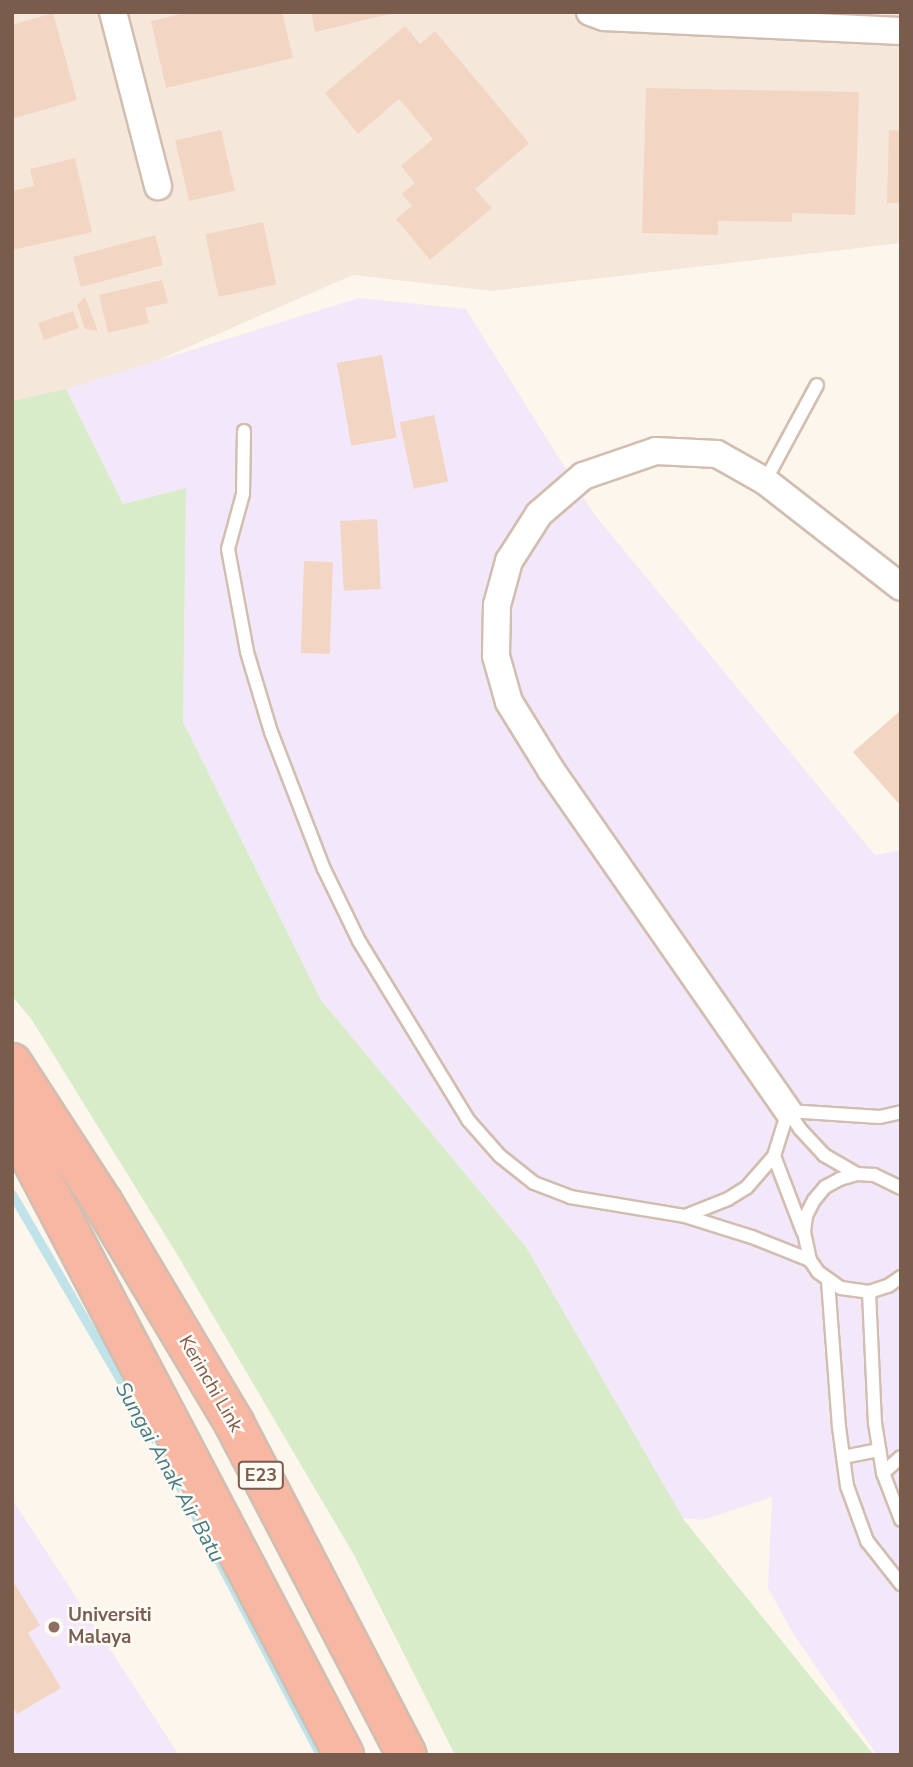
<!DOCTYPE html>
<style>
body{margin:0}
#map{position:relative;width:913px;height:1767px;overflow:hidden;background:#fdf6ec;font-family:"Nunito Sans",sans-serif}
div>[style]{position:absolute}
[style*='--x']{left:calc(var(--x)*1px);top:calc(var(--y)*1px);width:calc(var(--w)*1px);rotate:calc(var(--a)*1deg)}
.residential>*{inset:0;background:#f5e8da}
.education>*{inset:0;background:#f3e8fa}
.green>*{inset:0;background:#d8ecc9}
.stream>*{height:9px;margin:-4.5px;padding:0 4.5px;transform-origin:4.5px;border-radius:4.5px;background:#bfe3e8}
.building>*{inset:0;background:#f3d5c3;transform-origin:0 0}
.roads{filter:drop-shadow(2px 0 #d1beb0) drop-shadow(-2px 0 #d1beb0) drop-shadow(0 2px #d1beb0) drop-shadow(0 -2px #d1beb0)}
.service>*{height:12px;margin:-6px;padding:0 6px;transform-origin:6px;border-radius:6px;background:#fff}
.minor>*{height:26px;margin:-13px;padding:0 13px;transform-origin:13px;border-radius:13px;background:#fff}
.motorway>*{height:38px;margin:-19px;padding:0 19px;transform-origin:19px;border-radius:19px;background:#f7b7a3}
.dots>*{width:19px;height:19px;translate:-50% -50%;box-sizing:border-box;border:4px solid #fffaf3;border-radius:50%}
span{translate:-50% -50%;white-space:nowrap;text-align:center;line-height:1.15;-webkit-text-stroke:5px #fffaf3;paint-order:stroke}
.shield-label span{padding:2px 5px;background:#fffaf3;border:2px solid;border-radius:5px;-webkit-text-stroke-width:0}
.shield-label{font-size:18px;color:#7a5c4d;font-weight:700}
.street-label{font-size:19px;color:#7a5c4d}
.education-label{font-size:19px;color:#785e54;font-weight:700}
.left{translate:0 -50%;text-align:left}
.water-label{font-size:21px;color:#437c86;font-style:italic}
.frame{position:absolute;inset:0;border:14px solid #7a5c4d;pointer-events:none}
</style>
<div id="map">
<div class="residential">
<i style="clip-path:polygon(12px 12px,901px 12px,901px 243px,492px 291px,353px 275px,12px 424px)"></i>
</div>
<div class="education">
<i style="clip-path:polygon(359px 298px,466px 309px,594px 514px,875px 855px,901px 850px,901px 1755px,877px 1755px,794px 1635px,768px 1588px,772px 1497px,702px 1520px,671px 1517px,526px 1247px,321px 1000px,183px 722px,186px 488px,123px 504px,66px 389px)"></i>
<i style="clip-path:polygon(12px 1499px,179px 1755px,12px 1755px)"></i>
</div>
<div class="green">
<i style="clip-path:polygon(66px 389px,123px 504px,186px 488px,183px 722px,321px 1000px,526px 1247px,684px 1520px,874px 1755px,455px 1755px,354px 1555px,175px 1251px,32px 1020px,12px 996px,12px 401px)"></i>
</div>
<div class="stream">
<i style="--x:12;--y:1194;--w:290;--a:59.8"></i>
<i style="--x:158;--y:1445;--w:350;--a:62.4"></i>
</div>
<div class="building">
<i style="clip-path:polygon(189px 12px,282px 12px,293px 58px,166px 88px,151px 21px)"></i>
<i style="clip-path:polygon(311px 12px,394px 12px,394px 13px,315px 32px)"></i>
<i style="clip-path:polygon(53px 13px,77px 100px,12px 119px,12px 25px)"></i>
<i style="clip-path:polygon(405px 26px,420px 44px,435px 31px,529px 143px,475px 189px,492px 208px,430px 260px,396px 219px,412px 206px,402px 194px,415px 183px,401px 166px,433px 139px,399px 99px,358px 134px,325px 93px)"></i>
<i style="clip-path:polygon(646px 88px,859px 92px,855px 215px,792px 213px,792px 222px,718px 221px,718px 235px,642px 233px)"></i>
<i style="left:221px;top:130px;width:62px;height:47px;rotate:77deg"></i>
<i style="clip-path:polygon(889px 130px,901px 131px,901px 203px,887px 203px)"></i>
<i style="clip-path:polygon(75px 158px,92px 232px,12px 250px,12px 191px,34px 186px,30px 169px)"></i>
<i style="left:263px;top:222px;width:64px;height:59px;rotate:78deg"></i>
<i style="left:155px;top:235px;width:31px;height:85px;rotate:75deg"></i>
<i style="clip-path:polygon(162px 280px,168px 303px,145px 308px,149px 323px,108px 333px,99px 295px)"></i>
<i style="clip-path:polygon(85px 297px,98px 331px,85px 329px,77px 305px)"></i>
<i style="left:73px;top:311px;width:18px;height:37px;rotate:71deg"></i>
<i style="left:382px;top:355px;width:84px;height:46px;rotate:80deg"></i>
<i style="left:434px;top:415px;width:68px;height:35px;rotate:78deg"></i>
<i style="left:377px;top:519px;width:70px;height:37px;rotate:87deg"></i>
<i style="left:304px;top:561px;width:29px;height:92px;rotate:2deg"></i>
<i style="clip-path:polygon(901px 710px,901px 806px,853px 752px)"></i>
<i style="clip-path:polygon(12px 1580px,40px 1625px,28px 1633px,61px 1688px,17px 1714px,12px 1706px)"></i>
</div>
<div class="roads">
<div class="service">
<i style="--x:244;--y:431;--w:63;--a:90.9"></i>
<i style="--x:243;--y:494;--w:57;--a:105.3"></i>
<i style="--x:228;--y:549;--w:105;--a:79.5"></i>
<i style="--x:247;--y:652;--w:84;--a:73.3"></i>
<i style="--x:271;--y:732;--w:147;--a:68.9"></i>
<i style="--x:324;--y:869;--w:80;--a:64.1"></i>
<i style="--x:359;--y:941;--w:211;--a:58.6"></i>
<i style="--x:469;--y:1121;--w:47;--a:48.5"></i>
<i style="--x:500;--y:1156;--w:43;--a:38.5"></i>
<i style="--x:534;--y:1183;--w:39;--a:21"></i>
<i style="--x:570;--y:1197;--w:117;--a:9.4"></i>
<i style="--x:685;--y:1216;--w:70;--a:17.4"></i>
<i style="--x:752;--y:1237;--w:62;--a:21.6"></i>
<i style="--x:765;--y:481;--w:109;--a:-61.6"></i>
<i style="--x:788;--y:1111;--w:92;--a:3.7"></i>
<i style="--x:880;--y:1117;--w:22;--a:-13"></i>
<i style="--x:788;--y:1111;--w:22;--a:56"></i>
<i style="--x:800;--y:1129;--w:35;--a:47"></i>
<i style="--x:824;--y:1155;--w:38;--a:30"></i>
<i style="--x:774;--y:1156;--w:81;--a:69.1"></i>
<i style="--x:901;--y:1188;--w:30;--a:-154"></i>
<i style="--x:874;--y:1175;--w:17;--a:-177"></i>
<i style="--x:857;--y:1174;--w:18;--a:164"></i>
<i style="--x:840;--y:1179;--w:17;--a:152"></i>
<i style="--x:825;--y:1187;--w:17;--a:130"></i>
<i style="--x:814;--y:1200;--w:18;--a:117"></i>
<i style="--x:806;--y:1216;--w:16;--a:97"></i>
<i style="--x:804;--y:1232;--w:29;--a:78"></i>
<i style="--x:810;--y:1260;--w:14;--a:56"></i>
<i style="--x:818;--y:1272;--w:28;--a:35"></i>
<i style="--x:841;--y:1288;--w:28;--a:8"></i>
<i style="--x:869;--y:1292;--w:20;--a:-18"></i>
<i style="--x:888;--y:1286;--w:16;--a:-35"></i>
<i style="--x:685;--y:1216;--w:46;--a:-21.6"></i>
<i style="--x:728;--y:1199;--w:22;--a:-32"></i>
<i style="--x:747;--y:1187;--w:41;--a:-48.9"></i>
<i style="--x:774;--y:1156;--w:47;--a:-72.7"></i>
<i style="--x:828;--y:1281;--w:146;--a:85.7"></i>
<i style="--x:839;--y:1427;--w:60;--a:82.3"></i>
<i style="--x:847;--y:1486;--w:59;--a:70"></i>
<i style="--x:867;--y:1541;--w:55;--a:51.7"></i>
<i style="--x:869;--y:1292;--w:131;--a:87.4"></i>
<i style="--x:875;--y:1423;--w:51;--a:80.9"></i>
<i style="--x:883;--y:1473;--w:50;--a:69"></i>
<i style="--x:843;--y:1457;--w:37;--a:-11"></i>
<i style="--x:883;--y:1473;--w:24;--a:-42"></i>
</div>
<div class="minor">
<i style="--x:113;--y:12;--w:180;--a:75.5"></i>
<i style="--x:590;--y:12;--w:15;--a:20"></i>
<i style="--x:604;--y:17;--w:297;--a:2.7"></i>
<i style="--x:788;--y:1111;--w:415;--a:-124.8"></i>
<i style="--x:551;--y:770;--w:80;--a:-121.7"></i>
<i style="--x:509;--y:702;--w:48;--a:-105.8"></i>
<i style="--x:496;--y:656;--w:51;--a:-88.9"></i>
<i style="--x:497;--y:605;--w:46;--a:-74.7"></i>
<i style="--x:509;--y:561;--w:56;--a:-57.4"></i>
<i style="--x:539;--y:514;--w:58;--a:-40.8"></i>
<i style="--x:583;--y:476;--w:77;--a:-18.9"></i>
<i style="--x:656;--y:451;--w:61;--a:2.8"></i>
<i style="--x:717;--y:454;--w:55;--a:29.4"></i>
<i style="--x:765;--y:481;--w:172;--a:37.9"></i>
</div>
<div class="motorway">
<i style="--x:12;--y:1063;--w:167;--a:57"></i>
<i style="--x:103;--y:1203;--w:256;--a:59.2"></i>
<i style="--x:234;--y:1423;--w:374;--a:62.5"></i>
<i style="--x:12;--y:1122;--w:715;--a:62.32"></i>
</div>
</div>
<div class="dots">
<i style="left:54px;top:1627px;background:#8d6e63"></i>
</div>
<div class="shield-label">
<span style="left:261px;top:1475px">E23</span>
</div>
<div class="street-label">
<span style="left:210px;top:1384px;rotate:60deg">Kerinchi Link</span>
</div>
<div class="education-label">
<span class="left" style="left:68px;top:1627px">Universiti<br>Malaya</span>
</div>
<div class="water-label">
<span style="left:170px;top:1472px;rotate:61deg">Sungai Anak Air Batu</span>
</div>
<div class="frame"></div>
</div>
